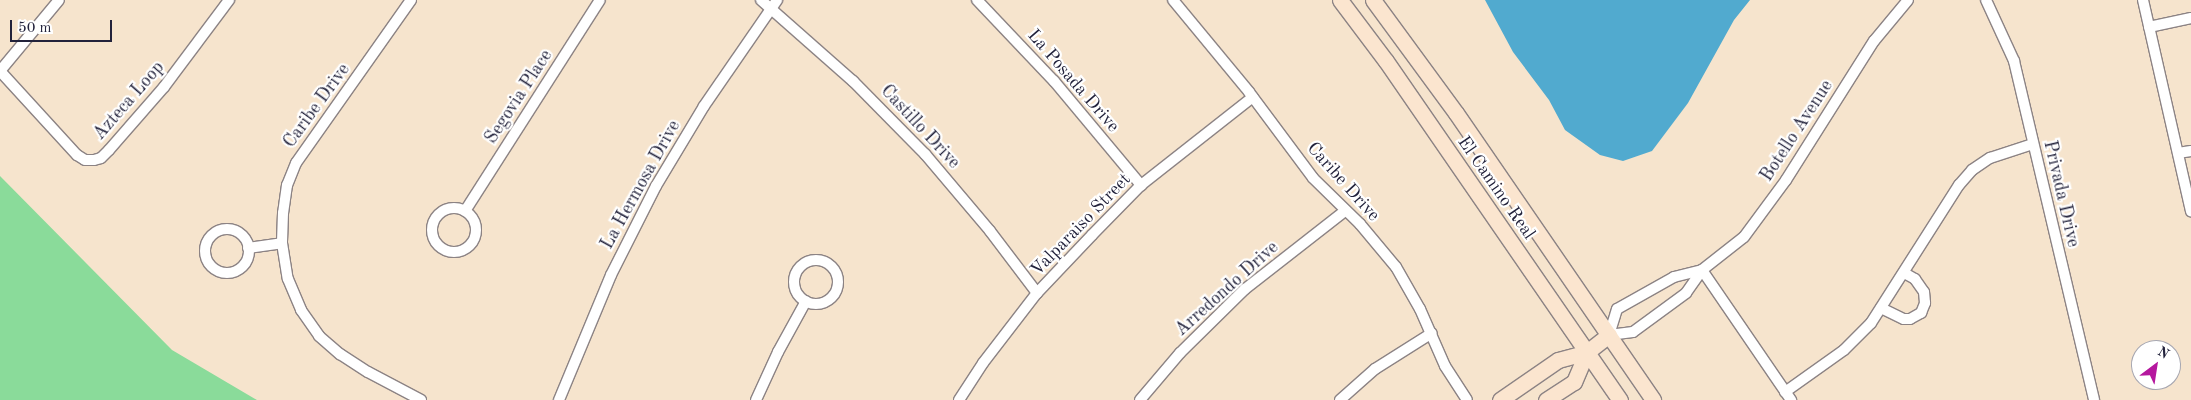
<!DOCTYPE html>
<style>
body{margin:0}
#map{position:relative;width:2191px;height:400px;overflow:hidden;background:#f6e4cd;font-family:"Old Standard TT",serif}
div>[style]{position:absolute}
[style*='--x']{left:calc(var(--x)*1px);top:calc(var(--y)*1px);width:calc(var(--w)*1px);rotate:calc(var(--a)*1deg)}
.green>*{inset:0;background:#8adb9a}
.water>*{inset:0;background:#51aacf}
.roads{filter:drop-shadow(1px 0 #8c8384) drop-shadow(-1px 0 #8c8384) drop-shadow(0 1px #8c8384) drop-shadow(0 -1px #8c8384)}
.street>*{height:10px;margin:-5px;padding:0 5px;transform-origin:5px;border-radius:5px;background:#fff}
.street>.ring{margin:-5px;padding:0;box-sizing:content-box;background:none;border:10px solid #fff;border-radius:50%}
.secondary>*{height:15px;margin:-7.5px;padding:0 7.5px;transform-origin:7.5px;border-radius:7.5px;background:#fbe5cf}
span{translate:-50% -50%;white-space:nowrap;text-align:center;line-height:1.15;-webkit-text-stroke:4.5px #fff;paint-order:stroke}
.street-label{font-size:18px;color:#22223b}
.north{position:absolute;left:2131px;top:340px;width:50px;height:50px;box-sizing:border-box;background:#fff;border:1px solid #a7a7b1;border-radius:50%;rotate:31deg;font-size:14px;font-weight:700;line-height:20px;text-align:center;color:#22223b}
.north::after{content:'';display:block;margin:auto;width:18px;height:22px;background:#b5179e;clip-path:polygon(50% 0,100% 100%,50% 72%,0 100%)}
.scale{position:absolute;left:10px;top:20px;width:102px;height:22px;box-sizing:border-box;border:2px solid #22223b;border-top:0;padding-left:6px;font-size:15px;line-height:18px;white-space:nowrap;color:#22223b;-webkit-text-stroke:4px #fff;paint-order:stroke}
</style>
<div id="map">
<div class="green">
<i style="clip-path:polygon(0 176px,172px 350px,257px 400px,0 400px)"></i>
</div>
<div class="water">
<i style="clip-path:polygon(1485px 0,1750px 0,1734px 20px,1688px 103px,1652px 151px,1623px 161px,1600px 155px,1565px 130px,1549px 100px,1513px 52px)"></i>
</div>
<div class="roads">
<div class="street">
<i style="--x:411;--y:0;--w:199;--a:125.2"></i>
<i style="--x:296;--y:163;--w:24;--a:112"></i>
<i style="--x:287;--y:185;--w:28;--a:98"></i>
<i style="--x:283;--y:213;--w:30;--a:92"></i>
<i style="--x:282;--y:243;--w:36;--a:81"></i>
<i style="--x:288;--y:279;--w:34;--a:67"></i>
<i style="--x:301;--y:310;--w:32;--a:55"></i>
<i style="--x:319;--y:336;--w:28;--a:41"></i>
<i style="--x:340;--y:354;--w:33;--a:33"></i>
<i style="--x:368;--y:372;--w:60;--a:27.8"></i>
<i style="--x:761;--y:0;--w:123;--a:41.4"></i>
<i style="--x:853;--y:81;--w:103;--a:45.4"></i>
<i style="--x:925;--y:154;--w:101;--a:49.8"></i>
<i style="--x:990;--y:231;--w:78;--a:52.8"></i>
<i style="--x:977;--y:0;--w:112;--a:46.5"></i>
<i style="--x:1054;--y:81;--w:136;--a:50.1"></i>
<i style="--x:1173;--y:0;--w:119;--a:50.4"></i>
<i style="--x:1249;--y:92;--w:107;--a:53.3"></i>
<i style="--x:1313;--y:178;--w:66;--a:44.4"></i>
<i style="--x:1360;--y:224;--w:56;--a:50.1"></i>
<i style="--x:1396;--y:267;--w:48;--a:60.3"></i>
<i style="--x:1420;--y:309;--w:62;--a:66.3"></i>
<i style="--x:1445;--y:366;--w:40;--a:57.1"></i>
<i style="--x:1986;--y:0;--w:67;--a:65.3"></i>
<i style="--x:2014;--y:61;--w:348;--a:76.7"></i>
<i style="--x:2143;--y:0;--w:217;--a:77.2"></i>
<i style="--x:2149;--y:27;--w:43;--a:-12.1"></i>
<i style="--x:0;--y:71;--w:114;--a:47.5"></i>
<i style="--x:77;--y:155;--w:9;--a:32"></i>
<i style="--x:85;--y:160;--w:9;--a:0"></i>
<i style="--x:94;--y:160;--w:7;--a:-16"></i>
<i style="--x:101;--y:158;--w:11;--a:-45"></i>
<i style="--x:109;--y:150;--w:84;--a:-48.9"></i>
<i style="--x:164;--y:87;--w:109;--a:-53.2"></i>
<i style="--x:0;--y:71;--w:92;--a:-50.3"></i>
<i style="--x:2178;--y:153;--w:13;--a:-9"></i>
<i class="ring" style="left:432px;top:208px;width:34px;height:34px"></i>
<i style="--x:465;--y:211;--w:250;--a:-57.4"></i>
<i class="ring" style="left:205px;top:229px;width:34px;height:34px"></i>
<i style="--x:248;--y:248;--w:34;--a:-8"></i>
<i class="ring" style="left:794px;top:260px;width:34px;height:34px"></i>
<i style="--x:1702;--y:270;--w:29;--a:166"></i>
<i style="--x:1674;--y:277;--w:65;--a:150.7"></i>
<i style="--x:1617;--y:309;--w:27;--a:107"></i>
<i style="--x:1609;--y:335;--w:24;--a:-7"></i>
<i style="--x:1633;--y:332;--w:66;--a:-36.3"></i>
<i style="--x:1686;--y:293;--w:28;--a:-55"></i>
<i style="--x:1702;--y:270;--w:53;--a:-38.2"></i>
<i style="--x:1744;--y:237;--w:71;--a:-53.6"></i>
<i style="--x:1786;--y:180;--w:165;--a:-57.7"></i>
<i style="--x:1874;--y:41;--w:53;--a:-50.3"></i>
<i style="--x:1702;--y:270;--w:158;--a:55.6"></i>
<i style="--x:1881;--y:308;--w:25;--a:26"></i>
<i style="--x:1904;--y:319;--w:6;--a:0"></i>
<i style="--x:1910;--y:319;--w:13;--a:-29"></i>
<i style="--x:1921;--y:313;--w:11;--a:-68"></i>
<i style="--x:1925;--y:303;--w:11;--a:-95"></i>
<i style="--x:1924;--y:292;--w:16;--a:-125"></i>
<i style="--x:1915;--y:279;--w:13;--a:-151"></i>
<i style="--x:1785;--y:392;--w:72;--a:-35.4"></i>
<i style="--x:1844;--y:350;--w:38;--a:-45"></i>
<i style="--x:1871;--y:323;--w:164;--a:-57.5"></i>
<i style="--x:1959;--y:185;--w:20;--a:-49"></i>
<i style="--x:1972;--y:170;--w:22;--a:-34"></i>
<i style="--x:1990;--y:158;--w:45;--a:-18"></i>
<i style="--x:559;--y:400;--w:135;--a:-67.4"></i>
<i style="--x:611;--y:275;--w:100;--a:-63.2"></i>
<i style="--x:656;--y:186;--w:93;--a:-59"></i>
<i style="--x:704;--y:106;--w:129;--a:-55.4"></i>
<i style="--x:756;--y:400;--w:53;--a:-65.4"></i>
<i style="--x:778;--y:352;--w:58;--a:-61.2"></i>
<i style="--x:959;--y:400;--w:44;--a:-57"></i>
<i style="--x:983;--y:363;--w:88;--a:-52.4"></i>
<i style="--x:1037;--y:293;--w:80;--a:-46.5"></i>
<i style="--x:1092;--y:235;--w:70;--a:-45.6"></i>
<i style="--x:1141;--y:185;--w:142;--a:-38.2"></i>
<i style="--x:1140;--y:400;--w:62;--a:-49.6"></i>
<i style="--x:1180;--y:353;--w:91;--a:-44.6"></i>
<i style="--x:1245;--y:289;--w:127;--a:-38"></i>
<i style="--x:1340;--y:400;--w:47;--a:-41.5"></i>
<i style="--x:1375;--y:369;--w:67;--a:-32.3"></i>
</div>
<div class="secondary">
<i style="--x:1340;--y:0;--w:76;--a:53"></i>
<i style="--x:1386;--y:61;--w:412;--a:55.4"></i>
<i style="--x:1373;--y:0;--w:140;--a:53.7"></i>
<i style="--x:1456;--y:113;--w:348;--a:55.5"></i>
<i style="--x:1500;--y:400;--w:70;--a:-34.6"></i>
<i style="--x:1558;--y:360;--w:30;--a:-15"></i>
<i style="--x:1587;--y:352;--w:28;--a:-38"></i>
<i style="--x:1546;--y:400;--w:33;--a:-33"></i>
<i style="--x:1574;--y:382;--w:33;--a:-67"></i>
</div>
</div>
<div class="street-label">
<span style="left:1073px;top:81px;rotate:49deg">La Posada Drive</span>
<span style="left:519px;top:97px;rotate:-57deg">Segovia Place</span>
<span style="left:129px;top:101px;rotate:-49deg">Azteca Loop</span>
<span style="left:317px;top:106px;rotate:-54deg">Caribe Drive</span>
<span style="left:920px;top:127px;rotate:47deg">Castillo Drive</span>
<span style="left:1797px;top:131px;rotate:-57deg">Botello Avenue</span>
<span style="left:1343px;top:182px;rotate:48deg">Caribe Drive</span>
<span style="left:641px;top:185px;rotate:-61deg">La Hermosa Drive</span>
<span style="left:1496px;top:188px;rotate:55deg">El Camino Real</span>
<span style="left:2061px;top:194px;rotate:77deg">Privada Drive</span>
<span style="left:1081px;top:225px;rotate:-46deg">Valparaiso Street</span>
<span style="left:1227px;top:289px;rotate:-42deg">Arredondo Drive</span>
</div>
<div class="north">N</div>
<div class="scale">50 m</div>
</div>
